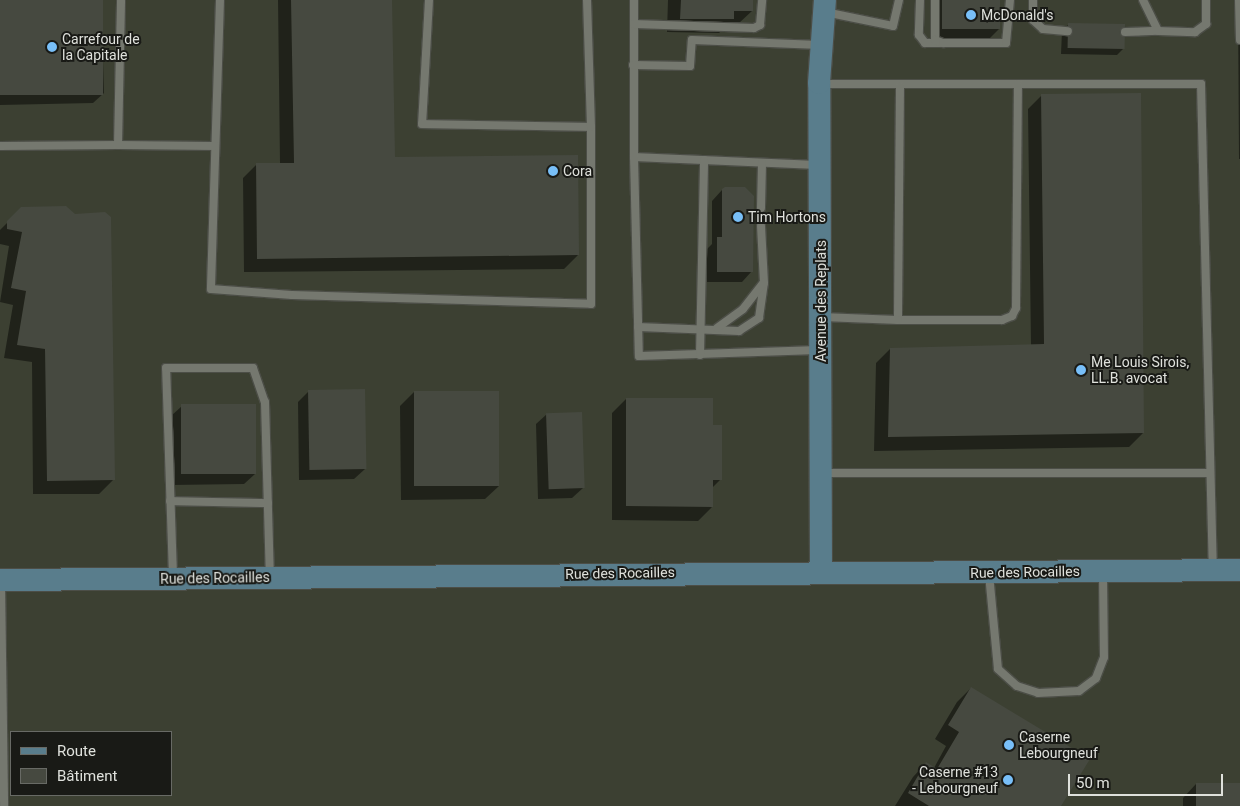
<!DOCTYPE html>
<meta charset="utf-8">
<style>
body{margin:0}
#map{position:relative;width:1240px;height:806px;overflow:hidden;background:#30332a;font-family:Roboto,sans-serif}
div>[style]{position:absolute}
[style*='--x']{left:calc(var(--x)*1px);top:calc(var(--y)*1px);width:calc(var(--w)*1px);rotate:calc(var(--a)*1deg)}
.built>*{inset:0;background:#3c4032}
.shadow>*{inset:0;background:#0007}
.building>*{inset:0;background:#464940;transform-origin:0 0}
.roads{filter:drop-shadow(1px 0 #4c4e47) drop-shadow(-1px 0 #4c4e47) drop-shadow(0 1px #4c4e47) drop-shadow(0 -1px #4c4e47)}
.lane>*{height:8px;margin:-4px;padding:0 4px;transform-origin:4px;border-radius:4px;background:#75786f}
.secondary>*{height:22px;margin:-11px;padding:0 11px;transform-origin:11px;border-radius:11px;background:#597d8c}
.dots>*{width:14px;height:14px;translate:-50% -50%;box-sizing:border-box;border:2px solid #191a16;border-radius:50%}
span{translate:-50% -50%;white-space:nowrap;text-align:center;line-height:1.15;-webkit-text-stroke:4px #191a16;paint-order:stroke}
.poi-label{font-size:14px;color:#dfe1dc}
.left{translate:0 -50%;text-align:left}
.right{translate:-100% -50%;text-align:right}
.street-label{font-size:14px;color:#dfe1dc}
.legend{position:absolute;left:10px;top:731px;width:162px;height:65px;box-sizing:border-box;background:#191a16;border:1px solid #686a65;margin:0;padding:6px 9px;list-style:none;font-size:15px;color:#dfe1dc}
.legend li{display:flex;align-items:center;gap:10px;height:25px}
.legend b{width:25px;border:1px solid #686a65}
.scale{position:absolute;left:1068px;top:774px;width:155px;height:22px;box-sizing:border-box;border:2px solid #dfe1dc;border-top:0;padding-left:6px;font-size:15px;line-height:18px;white-space:nowrap;color:#dfe1dc;-webkit-text-stroke:4px #191a16;paint-order:stroke}
</style>
<div id="map">
<div class="built">
<i style="clip-path:polygon(evenodd,0 0,1240px 0,1240px 806px,0 806px,0 0,11px 732px,171px 732px,171px 795px,11px 795px,11px 732px)"></i>
</div>
<div class="shadow">
<i style="clip-path:polygon(0 0,101px 0,104px 93px,93px 103px,0 105px)"></i>
<i style="clip-path:polygon(278px 0,391px 0,393px 158px,578px 255px,564px 269px,244px 272px,243px 178px,257px 164px,280px 164px)"></i>
<i style="clip-path:polygon(668px 0,752px 0,752px 11px,738px 24px,728px 24px,719px 33px,667px 32px)"></i>
<i style="clip-path:polygon(932px 0,999px 0,999px 29px,989px 39px,933px 39px)"></i>
<i style="clip-path:polygon(1238px 0,1240px 0,1240px 159px,1239px 159px)"></i>
<i style="clip-path:polygon(1069px 24px,1124px 48px,1117px 55px,1061px 54px,1062px 31px)"></i>
<i style="clip-path:polygon(1042px 95px,1143px 433px,1129px 447px,874px 451px,876px 363px,890px 349px,1031px 346px,1028px 109px)"></i>
<i style="clip-path:polygon(722px 190px,752px 271px,742px 282px,707px 282px,707px 249px,712px 244px,712px 201px)"></i>
<i style="clip-path:polygon(22px 208px,113px 480px,99px 494px,33px 494px,32px 362px,4px 358px,13px 305px,0 302px,9px 246px,0 244px,0 230px)"></i>
<i style="clip-path:polygon(309px 391px,365px 469px,354px 479px,299px 480px,298px 402px)"></i>
<i style="clip-path:polygon(414px 392px,499px 486px,485px 499px,401px 500px,400px 406px)"></i>
<i style="clip-path:polygon(626px 399px,712px 426px,720px 480px,712px 488px,712px 507px,698px 521px,612px 520px,612px 413px)"></i>
<i style="clip-path:polygon(182px 406px,255px 474px,244px 484px,171px 485px,171px 416px)"></i>
<i style="clip-path:polygon(547px 414px,583px 488px,572px 498px,538px 499px,536px 424px)"></i>
<i style="clip-path:polygon(971px 688px,1060px 806px,895px 806px,913px 777px,926px 763px,934px 768px,946px 746px,935px 739px,957px 702px)"></i>
<i style="clip-path:polygon(1196px 784px,1240px 784px,1240px 806px,1183px 806px,1183px 798px)"></i>
</div>
<div class="building">
<i style="left:0;top:0;width:103px;height:95px"></i>
<i style="clip-path:polygon(291px 0,392px 0,395px 157px,578px 155px,579px 255px,257px 259px,256px 163px,294px 163px)"></i>
<i style="clip-path:polygon(681px 0,753px 0,753px 11px,734px 11px,734px 19px,680px 19px)"></i>
<i style="left:942px;top:0;width:58px;height:29px"></i>
<i style="left:1068px;top:23px;width:57px;height:25px;rotate:1deg"></i>
<i style="clip-path:polygon(1141px 93px,1144px 433px,888px 437px,890px 348px,1044px 344px,1041px 94px)"></i>
<i style="clip-path:polygon(725px 187px,745px 187px,754px 196px,753px 272px,717px 272px,717px 237px,722px 237px,722px 189px)"></i>
<i style="clip-path:polygon(66px 206px,75px 214px,105px 212px,111px 217px,115px 480px,47px 481px,45px 349px,17px 345px,26px 291px,11px 288px,22px 232px,7px 229px,7px 221px,21px 207px)"></i>
<i style="left:365px;top:389px;width:80px;height:57px;rotate:89deg"></i>
<i style="left:414px;top:391px;width:85px;height:95px"></i>
<i style="clip-path:polygon(626px 398px,713px 398px,713px 425px,722px 425px,722px 480px,713px 480px,713px 507px,626px 506px)"></i>
<i style="left:256px;top:404px;width:70px;height:75px;rotate:90deg"></i>
<i style="left:582px;top:412px;width:76px;height:36px;rotate:88deg"></i>
<i style="clip-path:polygon(971px 687px,1090px 759px,1061px 806px,929px 806px,908px 793px,926px 762px,937px 769px,959px 732px,948px 725px)"></i>
<i style="left:1196px;top:783px;width:44px;height:23px"></i>
</div>
<div class="roads">
<div class="lane">
<i style="--x:220;--y:0;--w:289;--a:91.8"></i>
<i style="--x:211;--y:289;--w:81;--a:4.2"></i>
<i style="--x:292;--y:295;--w:299;--a:1.7"></i>
<i style="--x:591;--y:304;--w:177;--a:-90"></i>
<i style="--x:429;--y:0;--w:124;--a:93.2"></i>
<i style="--x:422;--y:124;--w:169;--a:1"></i>
<i style="--x:591;--y:127;--w:127;--a:-91.8"></i>
<i style="--x:634;--y:0;--w:157;--a:90"></i>
<i style="--x:634;--y:157;--w:183;--a:2.5"></i>
<i style="--x:920;--y:0;--w:35;--a:92"></i>
<i style="--x:919;--y:35;--w:10;--a:53"></i>
<i style="--x:925;--y:43;--w:15;--a:0"></i>
<i style="--x:935;--y:0;--w:40;--a:90"></i>
<i style="--x:935;--y:40;--w:9;--a:21"></i>
<i style="--x:943;--y:43;--w:63;--a:0"></i>
<i style="--x:1006;--y:43;--w:43;--a:-84.7"></i>
<i style="--x:1033;--y:0;--w:20;--a:90"></i>
<i style="--x:1033;--y:20;--w:13;--a:42"></i>
<i style="--x:1043;--y:29;--w:25;--a:5"></i>
<i style="--x:1143;--y:0;--w:34;--a:64"></i>
<i style="--x:1158;--y:31;--w:37;--a:2"></i>
<i style="--x:1195;--y:32;--w:14;--a:-36"></i>
<i style="--x:1206;--y:24;--w:24;--a:-90"></i>
<i style="--x:1239;--y:0;--w:40;--a:88.6"></i>
<i style="--x:825;--y:12;--w:69;--a:11.6"></i>
<i style="--x:893;--y:26;--w:27;--a:-77"></i>
<i style="--x:634;--y:24;--w:120;--a:1.9"></i>
<i style="--x:754;--y:28;--w:7;--a:-27"></i>
<i style="--x:760;--y:25;--w:25;--a:-85"></i>
<i style="--x:1125;--y:32;--w:33;--a:-2"></i>
<i style="--x:633;--y:65;--w:57;--a:1"></i>
<i style="--x:690;--y:66;--w:26;--a:-86"></i>
<i style="--x:692;--y:40;--w:128;--a:2.2"></i>
<i style="--x:821;--y:84;--w:380;--a:0"></i>
<i style="--x:1201;--y:84;--w:483;--a:88.6"></i>
<i style="--x:900;--y:86;--w:234;--a:90.5"></i>
<i style="--x:898;--y:320;--w:104;--a:0"></i>
<i style="--x:1002;--y:320;--w:11;--a:-22"></i>
<i style="--x:1012;--y:316;--w:9;--a:-63"></i>
<i style="--x:1016;--y:308;--w:224;--a:-89.5"></i>
<i style="--x:118;--y:145;--w:97;--a:0.6"></i>
<i style="--x:0;--y:146;--w:118;--a:-0.5"></i>
<i style="--x:118;--y:145;--w:145;--a:-88.8"></i>
<i style="--x:634;--y:157;--w:199;--a:88.6"></i>
<i style="--x:639;--y:356;--w:179;--a:-1.9"></i>
<i style="--x:761;--y:208;--w:45;--a:-88.7"></i>
<i style="--x:822;--y:317;--w:76;--a:2.3"></i>
<i style="--x:638;--y:327;--w:101;--a:2.3"></i>
<i style="--x:739;--y:331;--w:24;--a:-33"></i>
<i style="--x:759;--y:318;--w:35;--a:-82"></i>
<i style="--x:764;--y:283;--w:57;--a:-93"></i>
<i style="--x:717;--y:328;--w:32;--a:-36"></i>
<i style="--x:743;--y:309;--w:33;--a:-52"></i>
<i style="--x:700;--y:355;--w:195;--a:-88.8"></i>
<i style="--x:822;--y:473;--w:388;--a:0"></i>
<i style="--x:170;--y:501;--w:98;--a:1.2"></i>
<i style="--x:989;--y:574;--w:95;--a:84.6"></i>
<i style="--x:998;--y:669;--w:25;--a:42"></i>
<i style="--x:1017;--y:686;--w:22;--a:18"></i>
<i style="--x:1038;--y:693;--w:41;--a:-2.8"></i>
<i style="--x:1079;--y:691;--w:21;--a:-37"></i>
<i style="--x:1096;--y:678;--w:22;--a:-69"></i>
<i style="--x:1104;--y:657;--w:83;--a:-90.7"></i>
<i style="--x:173;--y:576;--w:208;--a:-91.9"></i>
<i style="--x:166;--y:368;--w:87;--a:0"></i>
<i style="--x:253;--y:368;--w:36;--a:71"></i>
<i style="--x:265;--y:402;--w:175;--a:88.4"></i>
<i style="--x:1;--y:583;--w:223;--a:89.2"></i>
</div>
<div class="secondary">
<i style="--x:821;--y:571;--w:488;--a:-90.2"></i>
<i style="--x:819;--y:83;--w:83;--a:-85.9"></i>
<i style="--x:0;--y:580;--w:1240;--a:-0.46"></i>
</div>
</div>
<div class="dots">
<i style="left:971px;top:15px;background:#78bff8"></i>
<i style="left:52px;top:47px;background:#78bff8"></i>
<i style="left:553px;top:171px;background:#78bff8"></i>
<i style="left:738px;top:217px;background:#78bff8"></i>
<i style="left:1081px;top:370px;background:#78bff8"></i>
<i style="left:1009px;top:745px;background:#78bff8"></i>
<i style="left:1008px;top:780px;background:#78bff8"></i>
</div>
<div class="poi-label">
<span class="left" style="left:981px;top:15px">McDonald's</span>
<span class="left" style="left:62px;top:47px">Carrefour de<br>la Capitale</span>
<span class="left" style="left:563px;top:171px">Cora</span>
<span class="left" style="left:748px;top:217px">Tim Hortons</span>
<span class="left" style="left:1091px;top:370px">Me Louis Sirois,<br>LL.B. avocat</span>
<span class="left" style="left:1019px;top:745px">Caserne<br>Lebourgneuf</span>
<span class="right" style="left:998px;top:780px">Caserne #13<br>- Lebourgneuf</span>
</div>
<div class="street-label">
<span style="left:821px;top:301px;rotate:-90deg">Avenue des Replats</span>
<span style="left:1025px;top:572px;rotate:-1deg">Rue des Rocailles</span>
<span style="left:620px;top:573px;rotate:-1deg">Rue des Rocailles</span>
<span style="left:215px;top:578px;rotate:-1deg">Rue des Rocailles</span>
</div>
<ul class="legend">
<li><b style="height:6px;background:#597d8c"></b>Route</li>
<li><b style="height:14px;background:#464940"></b>Bâtiment</li>
</ul>
<div class="scale">50 m</div>
</div>
